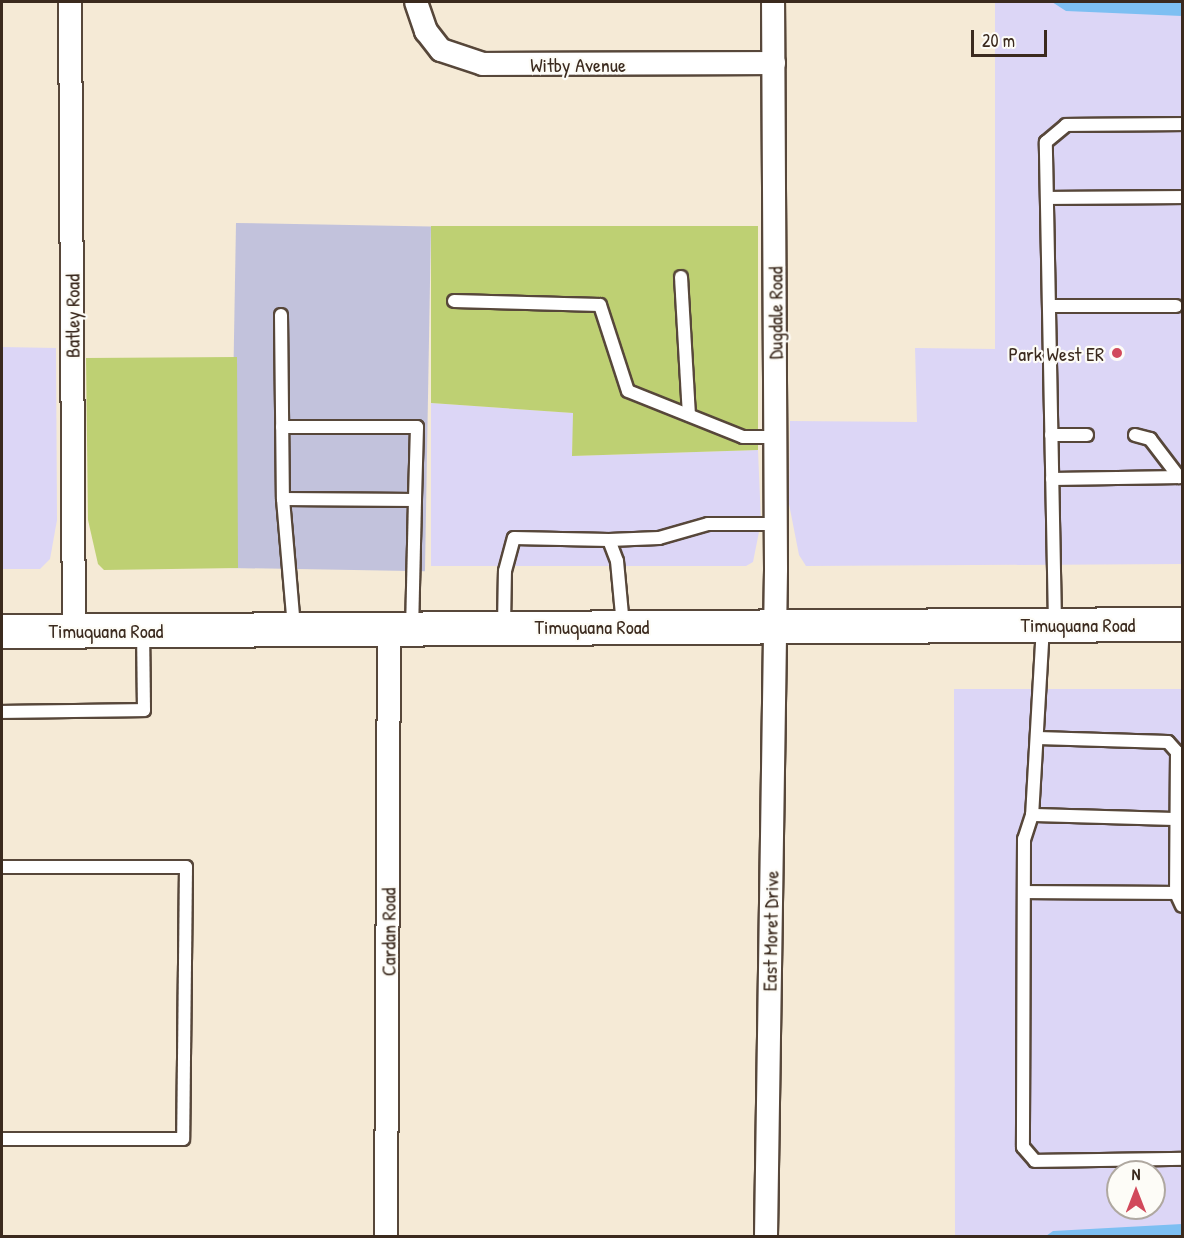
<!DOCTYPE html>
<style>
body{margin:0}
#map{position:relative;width:1184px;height:1238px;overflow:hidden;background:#f5ead6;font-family:"Patrick Hand",sans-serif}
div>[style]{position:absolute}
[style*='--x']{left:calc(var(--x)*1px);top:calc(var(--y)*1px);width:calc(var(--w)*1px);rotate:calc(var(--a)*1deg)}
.built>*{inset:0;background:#dcd6f6}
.industrial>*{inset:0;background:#c2c2dc;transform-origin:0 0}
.green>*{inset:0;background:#bed073}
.water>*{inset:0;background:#7dbff2}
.roads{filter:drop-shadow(2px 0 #57473a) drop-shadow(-2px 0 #57473a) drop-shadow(0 2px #57473a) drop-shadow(0 -2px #57473a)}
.service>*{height:12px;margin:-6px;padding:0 6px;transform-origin:6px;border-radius:6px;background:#fff}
.minor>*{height:22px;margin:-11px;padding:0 11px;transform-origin:11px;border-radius:11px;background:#fff}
.primary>*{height:33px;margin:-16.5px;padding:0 16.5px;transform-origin:16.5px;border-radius:16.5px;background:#fff}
.dots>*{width:16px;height:16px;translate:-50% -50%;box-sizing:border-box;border:3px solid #fdfcf7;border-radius:50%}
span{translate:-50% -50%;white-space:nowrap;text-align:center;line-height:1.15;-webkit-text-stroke:4.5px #fdfcf7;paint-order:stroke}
.street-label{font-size:20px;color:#3b2a1e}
.poi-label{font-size:20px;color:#3b2a1e}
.right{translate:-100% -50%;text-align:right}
.frame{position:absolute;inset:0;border:3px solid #3b2a1e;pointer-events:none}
.north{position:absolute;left:1106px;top:1160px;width:60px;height:60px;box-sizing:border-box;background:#fdfcf7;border:2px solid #afa8a0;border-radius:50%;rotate:0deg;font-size:16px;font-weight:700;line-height:24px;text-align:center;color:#3b2a1e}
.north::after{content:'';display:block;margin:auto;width:21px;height:27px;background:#d1495b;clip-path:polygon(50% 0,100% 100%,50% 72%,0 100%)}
.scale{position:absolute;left:971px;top:30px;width:76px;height:27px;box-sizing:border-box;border:3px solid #3b2a1e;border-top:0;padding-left:8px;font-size:18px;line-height:21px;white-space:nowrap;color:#3b2a1e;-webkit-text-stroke:4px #fdfcf7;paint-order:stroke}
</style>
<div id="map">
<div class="built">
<i style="clip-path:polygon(995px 2px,1182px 2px,1182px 564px,806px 566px,799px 555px,789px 504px,790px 421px,917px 422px,915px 348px,995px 349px)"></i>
<i style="clip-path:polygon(2px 347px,56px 348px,57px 520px,50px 559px,40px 569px,2px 569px)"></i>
<i style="clip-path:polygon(431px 403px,574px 413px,572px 456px,758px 450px,761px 522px,753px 562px,746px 566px,431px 566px)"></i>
<i style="clip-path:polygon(evenodd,954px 689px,1182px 689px,1182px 1236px,955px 1236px,954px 689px,1118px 1172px,1154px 1172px,1154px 1208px,1118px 1208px,1118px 1172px)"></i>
</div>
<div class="industrial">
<i style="left:236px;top:223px;width:195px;height:345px;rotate:1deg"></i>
</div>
<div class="green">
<i style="clip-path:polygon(431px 226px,758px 226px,758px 450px,572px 456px,573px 413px,431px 403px)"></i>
<i style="clip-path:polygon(237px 357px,238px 568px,104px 570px,98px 564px,88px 520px,86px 358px)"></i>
</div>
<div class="water">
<i style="clip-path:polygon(1052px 2px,1182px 2px,1182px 16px,1066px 11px)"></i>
<i style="clip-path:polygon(1182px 1224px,1182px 1236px,1046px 1236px,1053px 1231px)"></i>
</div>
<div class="roads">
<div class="service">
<i style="--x:1047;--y:198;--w:135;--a:-0.4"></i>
<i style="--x:681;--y:277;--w:138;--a:86.7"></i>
<i style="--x:454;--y:301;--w:146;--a:1.6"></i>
<i style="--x:600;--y:305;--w:90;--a:72"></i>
<i style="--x:628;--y:391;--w:124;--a:21.8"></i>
<i style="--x:743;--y:437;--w:32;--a:0"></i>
<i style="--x:1050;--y:306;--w:126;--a:0"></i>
<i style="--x:281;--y:315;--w:184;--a:89.4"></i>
<i style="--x:283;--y:499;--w:129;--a:85.1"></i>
<i style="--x:282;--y:427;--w:135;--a:0"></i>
<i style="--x:417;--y:427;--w:73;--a:91.6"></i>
<i style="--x:1051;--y:435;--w:36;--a:0"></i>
<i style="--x:1135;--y:435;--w:16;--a:15"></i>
<i style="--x:1150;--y:439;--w:48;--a:52.7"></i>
<i style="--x:1052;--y:479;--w:130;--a:-0.9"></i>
<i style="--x:283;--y:499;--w:132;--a:0.4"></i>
<i style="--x:415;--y:500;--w:128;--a:91.3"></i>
<i style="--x:609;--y:540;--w:50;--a:-2.3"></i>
<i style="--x:659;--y:538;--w:51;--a:-15.9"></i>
<i style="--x:708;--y:524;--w:67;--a:0"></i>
<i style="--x:1055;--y:623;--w:481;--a:-91.1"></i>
<i style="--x:1046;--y:142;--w:26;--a:-40"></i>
<i style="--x:1066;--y:125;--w:116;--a:-0.5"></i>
<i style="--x:504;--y:626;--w:55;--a:-89"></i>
<i style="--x:505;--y:571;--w:34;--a:-75"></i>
<i style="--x:514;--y:538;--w:95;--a:1.2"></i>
<i style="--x:609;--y:540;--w:22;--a:69"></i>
<i style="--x:617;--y:561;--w:65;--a:84.7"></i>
<i style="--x:1043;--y:626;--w:189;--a:93.3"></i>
<i style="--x:1032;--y:815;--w:25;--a:108"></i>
<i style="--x:1024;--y:839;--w:308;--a:90.2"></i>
<i style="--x:1023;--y:1147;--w:18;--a:49"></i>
<i style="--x:1035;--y:1161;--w:147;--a:-0.8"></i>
<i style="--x:2;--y:712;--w:142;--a:-0.8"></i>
<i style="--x:144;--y:710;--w:78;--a:-90.7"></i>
<i style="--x:1038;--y:738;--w:130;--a:1.8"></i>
<i style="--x:1168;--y:742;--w:13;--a:48"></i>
<i style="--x:1177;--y:752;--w:141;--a:90.4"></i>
<i style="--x:1176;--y:893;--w:14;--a:65"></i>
<i style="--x:1032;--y:815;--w:145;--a:1.6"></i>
<i style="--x:2;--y:867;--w:184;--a:0"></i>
<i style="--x:186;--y:867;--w:272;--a:90.6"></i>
<i style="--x:183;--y:1139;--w:181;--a:180"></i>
<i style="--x:1024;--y:892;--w:152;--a:0.4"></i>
</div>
<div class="minor">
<i style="--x:70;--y:2;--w:628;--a:89.64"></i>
<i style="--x:416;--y:2;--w:31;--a:71"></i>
<i style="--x:426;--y:31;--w:24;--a:52"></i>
<i style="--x:441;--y:50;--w:44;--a:18.4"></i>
<i style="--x:483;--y:64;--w:291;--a:-0.2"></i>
<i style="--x:386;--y:1236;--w:608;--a:-89.72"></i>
<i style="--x:766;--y:1236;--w:667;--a:-89.14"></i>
<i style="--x:776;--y:569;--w:567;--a:-90.3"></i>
</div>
<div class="primary">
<i style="--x:2;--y:631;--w:1180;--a:-0.34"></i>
</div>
</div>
<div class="dots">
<i style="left:1117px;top:353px;background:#d1495b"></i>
</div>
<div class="street-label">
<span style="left:578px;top:64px">Witby Avenue</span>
<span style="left:775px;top:313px;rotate:-90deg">Dugdale Road</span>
<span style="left:72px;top:316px;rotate:-90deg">Batley Road</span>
<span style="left:1078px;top:624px">Timuquana Road</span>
<span style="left:592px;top:626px">Timuquana Road</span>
<span style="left:106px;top:630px">Timuquana Road</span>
<span style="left:770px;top:931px;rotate:-89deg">East Moret Drive</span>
<span style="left:388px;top:932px;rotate:-90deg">Cardan Road</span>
</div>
<div class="poi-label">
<span class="right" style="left:1104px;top:353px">Park West ER</span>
</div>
<div class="frame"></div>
<div class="north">N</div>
<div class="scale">20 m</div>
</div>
